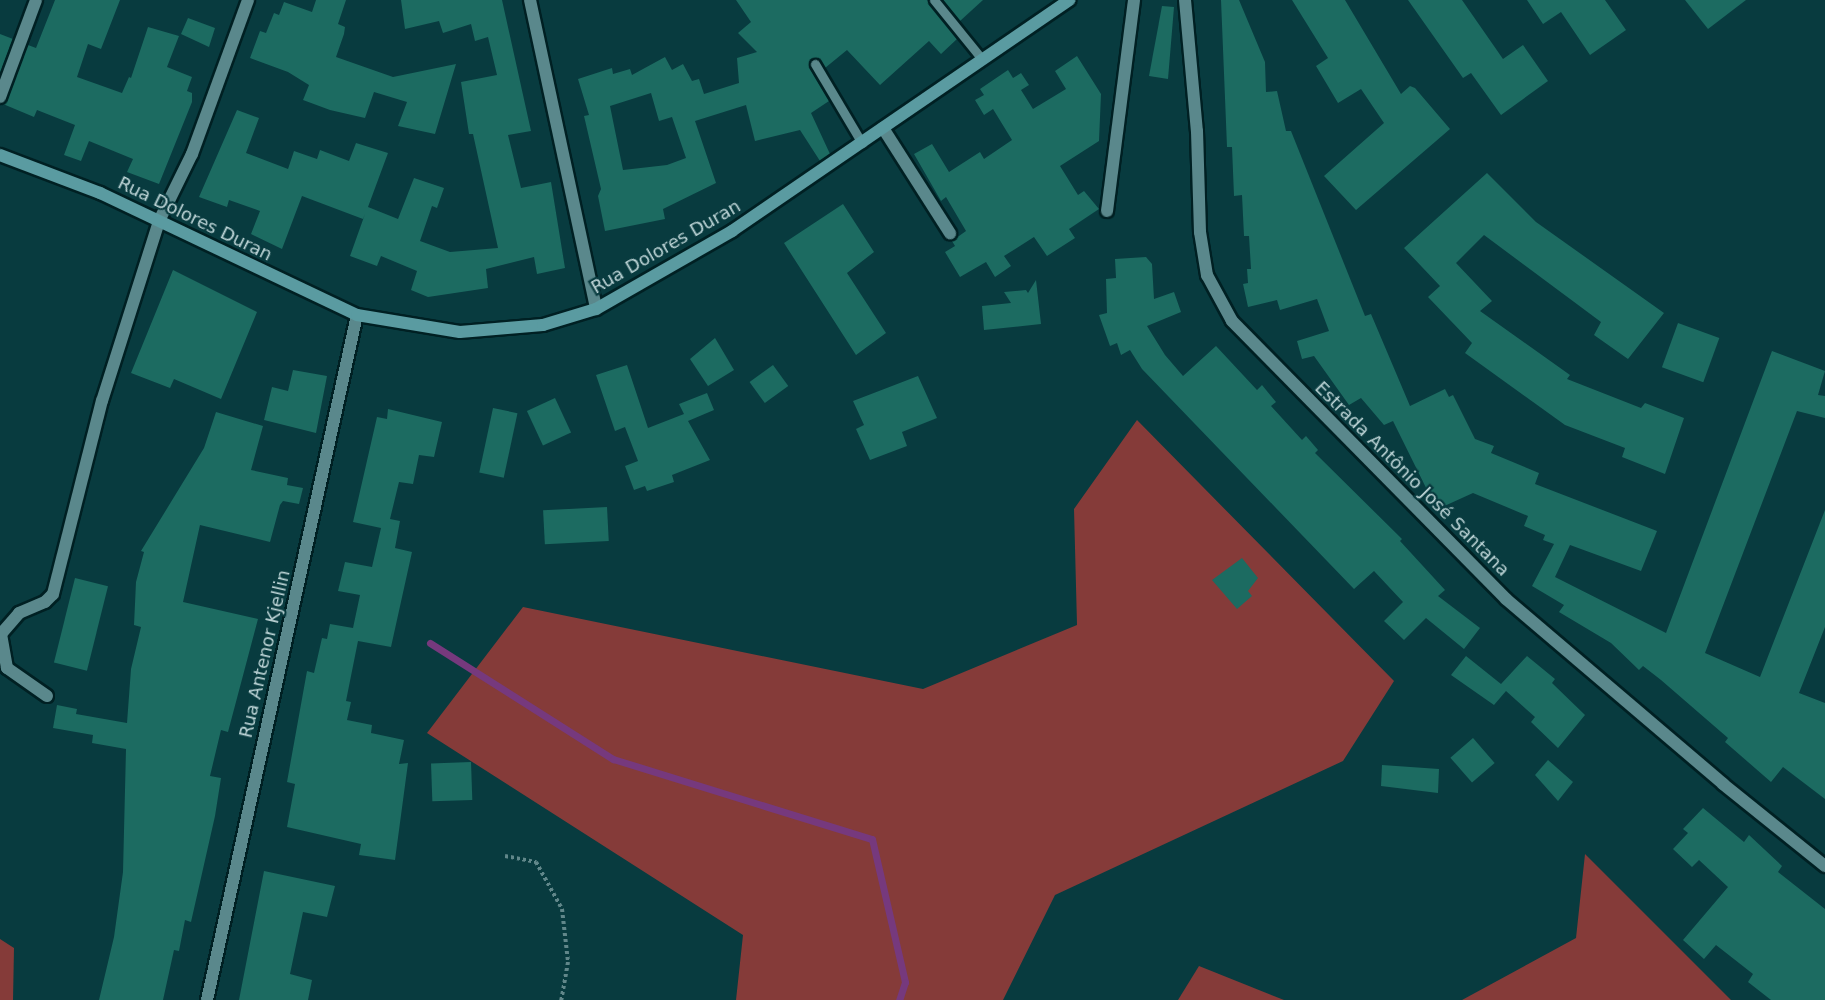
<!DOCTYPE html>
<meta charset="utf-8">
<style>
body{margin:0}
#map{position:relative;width:1825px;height:1000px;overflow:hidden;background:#083b3f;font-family:"DejaVu Sans",sans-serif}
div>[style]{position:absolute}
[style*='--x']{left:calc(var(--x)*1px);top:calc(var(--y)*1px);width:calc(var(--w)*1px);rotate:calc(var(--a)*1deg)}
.green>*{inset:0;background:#853b39}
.stream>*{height:7px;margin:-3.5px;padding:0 3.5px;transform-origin:3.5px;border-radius:3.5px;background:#76397d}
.building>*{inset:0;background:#1c6b61;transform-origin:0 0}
.path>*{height:4px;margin-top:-2px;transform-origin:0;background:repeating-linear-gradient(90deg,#61878a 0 3px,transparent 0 6px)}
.roads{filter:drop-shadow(2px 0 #002023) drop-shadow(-2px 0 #002023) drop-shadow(0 2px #002023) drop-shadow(0 -2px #002023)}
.lane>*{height:9px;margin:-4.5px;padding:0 4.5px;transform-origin:4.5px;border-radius:4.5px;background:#5a888c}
.street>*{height:12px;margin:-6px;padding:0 6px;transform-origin:6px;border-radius:6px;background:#5a888c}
.secondary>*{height:12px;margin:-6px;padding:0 6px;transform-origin:6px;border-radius:6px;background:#5a9ba1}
span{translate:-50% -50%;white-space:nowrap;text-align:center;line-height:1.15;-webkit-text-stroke:4.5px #083b3f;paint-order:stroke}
.street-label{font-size:18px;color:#bfd6d8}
</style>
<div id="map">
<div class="green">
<i style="clip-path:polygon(1137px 420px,1394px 681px,1343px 761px,1055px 895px,1003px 1000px,736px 1000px,743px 935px,427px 733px,523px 607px,923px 689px,1077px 625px,1074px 509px)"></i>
<i style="clip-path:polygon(1585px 854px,1731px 1000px,1462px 1000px,1576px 938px)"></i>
<i style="clip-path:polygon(0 939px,14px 948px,13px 1000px,0 1000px)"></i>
<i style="clip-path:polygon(1199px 966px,1284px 1000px,1178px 1000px)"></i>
</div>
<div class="stream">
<i style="--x:430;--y:643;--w:217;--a:32.4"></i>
<i style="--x:613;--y:759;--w:271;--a:17.2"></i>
<i style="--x:872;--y:839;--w:147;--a:77"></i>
<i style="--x:905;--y:982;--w:19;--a:108"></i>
</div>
<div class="building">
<i style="clip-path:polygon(55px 0,120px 0,101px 49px,88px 44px,77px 77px,122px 93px,129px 77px,131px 78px,148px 27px,179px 36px,167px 67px,192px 77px,187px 91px,192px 93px,192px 102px,159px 184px,127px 172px,133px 159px,89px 141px,81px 161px,64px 155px,75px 125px,37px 110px,34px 117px,3px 104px,28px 45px,36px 48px)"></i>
<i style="clip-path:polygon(316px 0,346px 0,338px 24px,345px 27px,344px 34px,336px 57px,393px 77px,456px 64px,435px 134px,398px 126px,407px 102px,374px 92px,365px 118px,330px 110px,303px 100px,309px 85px,288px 72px,250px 58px,260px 31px,266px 33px,274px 13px,279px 15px,284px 2px,312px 12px)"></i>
<i style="clip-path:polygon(401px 0,502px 0,531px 131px,508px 135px,521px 188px,551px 182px,565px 268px,537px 274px,534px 257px,486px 269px,488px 288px,428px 297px,411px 290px,417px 271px,381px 256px,377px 266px,350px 256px,365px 214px,363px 219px,302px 196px,282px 249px,251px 234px,260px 211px,229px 200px,227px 207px,199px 197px,237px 110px,259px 118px,246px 153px,288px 169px,294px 151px,317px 159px,320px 150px,349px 161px,356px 143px,388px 153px,368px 207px,398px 219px,414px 178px,444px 188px,437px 208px,432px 206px,420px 241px,450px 252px,498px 248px,473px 134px,469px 134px,461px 82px,497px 75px,488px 37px,475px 41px,471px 24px,443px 33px,439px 21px,405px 29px)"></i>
<i style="clip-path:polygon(evenodd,736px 0,927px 0,957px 39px,941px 54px,929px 41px,880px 85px,847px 50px,825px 68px,819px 58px,811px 59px,809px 67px,829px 101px,811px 113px,830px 154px,820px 161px,800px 130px,755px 141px,746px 105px,695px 121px,716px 183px,663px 209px,665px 219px,605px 231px,598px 196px,601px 189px,584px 116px,589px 115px,578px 79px,612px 68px,613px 74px,630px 69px,632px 75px,665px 57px,672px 70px,683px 64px,692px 81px,699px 79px,704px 94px,739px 83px,737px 58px,757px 52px,738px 33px,751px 22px,736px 0,651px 93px,659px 121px,672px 117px,686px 158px,667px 165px,623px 170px,610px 106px,651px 93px)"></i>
<i style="clip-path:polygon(943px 0,983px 0,960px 21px)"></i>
<i style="clip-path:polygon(1221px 0,1239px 0,1265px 62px,1266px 92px,1277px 91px,1286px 131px,1291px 131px,1365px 316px,1371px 314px,1410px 406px,1445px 389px,1449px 397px,1453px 395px,1475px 439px,1494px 446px,1491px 453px,1539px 473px,1535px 484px,1657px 531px,1641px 571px,1570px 545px,1555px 577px,1666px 633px,1772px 351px,1825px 371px,1818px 395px,1825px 396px,1825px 418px,1797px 411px,1705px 653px,1760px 677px,1825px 510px,1825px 627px,1799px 693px,1825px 703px,1825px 799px,1783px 767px,1771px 782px,1725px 742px,1728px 738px,1661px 680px,1643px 666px,1639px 670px,1611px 643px,1559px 612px,1564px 605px,1532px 586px,1554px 544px,1543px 540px,1545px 535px,1524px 526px,1528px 516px,1473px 493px,1440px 508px,1432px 500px,1393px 421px,1384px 425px,1361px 398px,1349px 405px,1314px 356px,1302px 359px,1297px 341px,1329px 331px,1317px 299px,1280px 310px,1277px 300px,1248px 307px,1243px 284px,1248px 283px,1247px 269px,1251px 269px,1249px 236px,1244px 236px,1242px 195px,1234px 196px,1232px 147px,1227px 147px)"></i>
<i style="clip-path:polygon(1292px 0,1345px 0,1401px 94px,1410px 86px,1415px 88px,1450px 129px,1356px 210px,1324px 176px,1384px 123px,1361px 89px,1338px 103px,1316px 66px,1328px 58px)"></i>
<i style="clip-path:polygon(1408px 0,1462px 0,1503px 59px,1523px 45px,1548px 81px,1501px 115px,1471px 73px,1463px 78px)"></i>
<i style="clip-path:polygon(1527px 0,1605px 0,1626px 30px,1590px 55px,1561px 12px,1543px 24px)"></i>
<i style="clip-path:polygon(1685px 0,1746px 0,1708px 29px)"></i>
<i style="clip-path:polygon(1162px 6px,1174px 7px,1168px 79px,1149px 76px)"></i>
<i style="clip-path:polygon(188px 18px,215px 28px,209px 47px,181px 34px)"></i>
<i style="clip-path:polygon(0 34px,13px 39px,0 73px)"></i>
<i style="clip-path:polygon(1077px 56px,1101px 94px,1099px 141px,1060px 166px,1078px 195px,1084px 191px,1099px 209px,1069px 229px,1075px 238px,1047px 256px,1034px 237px,1004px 256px,1011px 266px,995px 277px,986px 262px,960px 277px,945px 252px,955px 246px,952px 241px,966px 231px,946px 197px,941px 201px,914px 154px,932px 144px,949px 172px,980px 152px,984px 159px,1012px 140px,993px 109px,984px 115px,975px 100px,984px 95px,980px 89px,1008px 70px,1013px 78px,1021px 73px,1029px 85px,1021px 90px,1033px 109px,1066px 89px,1055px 71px)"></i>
<i style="clip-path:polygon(1487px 173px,1536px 222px,1664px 313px,1628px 359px,1594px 335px,1601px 322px,1484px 235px,1456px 263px,1492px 301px,1480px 311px,1570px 375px,1567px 379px,1641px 408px,1645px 403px,1684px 418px,1665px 474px,1622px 457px,1625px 448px,1565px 425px,1465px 353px,1472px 343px,1428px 297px,1440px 286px,1404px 248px)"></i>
<i style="clip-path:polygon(843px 204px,874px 252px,847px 273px,886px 333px,856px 355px,784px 243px)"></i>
<i style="clip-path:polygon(1146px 257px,1152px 264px,1154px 299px,1174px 292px,1181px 312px,1147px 326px,1165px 355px,1183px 376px,1216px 346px,1257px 390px,1262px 385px,1276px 402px,1271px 406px,1302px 440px,1306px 436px,1318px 450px,1315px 453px,1402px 539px,1400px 541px,1445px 590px,1438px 596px,1480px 628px,1464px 649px,1426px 618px,1404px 640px,1384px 621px,1403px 602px,1374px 571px,1354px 589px,1142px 369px,1130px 350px,1121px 355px,1117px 343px,1110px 346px,1099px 315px,1107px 313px,1106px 279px,1116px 278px,1115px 259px)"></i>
<i style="clip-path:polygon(173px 270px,257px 312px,221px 399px,174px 379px,170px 388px,131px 373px)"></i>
<i style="clip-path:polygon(1036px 280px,1041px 324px,984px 330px,982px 306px,1011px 303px,1004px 292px,1026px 290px,1028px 293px)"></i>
<i style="left:1678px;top:323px;width:44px;height:47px;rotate:20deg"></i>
<i style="clip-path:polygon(715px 338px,734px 370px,708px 386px,690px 359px)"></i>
<i style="clip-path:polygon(627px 365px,648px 428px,684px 414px,679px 404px,707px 393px,714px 410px,688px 421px,710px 460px,672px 475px,674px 482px,647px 491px,645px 486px,634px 490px,625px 466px,638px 461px,625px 427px,615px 431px,596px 375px)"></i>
<i style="left:773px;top:365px;width:26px;height:29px;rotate:54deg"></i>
<i style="clip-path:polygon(293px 370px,327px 376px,316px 433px,264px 420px,272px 387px,288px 391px)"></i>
<i style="clip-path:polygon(918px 376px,937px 418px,902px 432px,907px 446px,870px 460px,856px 429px,864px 425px,853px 401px)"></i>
<i style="left:555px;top:398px;width:38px;height:31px;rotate:65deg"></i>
<i style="left:493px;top:408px;width:25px;height:66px;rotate:12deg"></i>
<i style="clip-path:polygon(388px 409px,442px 422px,434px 457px,419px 455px,413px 484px,399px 482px,390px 519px,400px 521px,395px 548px,412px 552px,391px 647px,358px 641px,346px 701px,351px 702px,347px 720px,372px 725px,371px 733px,404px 740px,399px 764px,408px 763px,395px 860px,359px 855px,361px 844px,287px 827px,295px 784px,287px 782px,307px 671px,314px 673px,322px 638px,327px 639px,330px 624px,353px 628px,360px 595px,338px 591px,345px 562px,372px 567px,381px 528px,353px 522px,377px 417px,387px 419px)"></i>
<i style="clip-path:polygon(216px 412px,263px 426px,251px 470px,288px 478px,287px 485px,303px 488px,299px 504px,283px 501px,280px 505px,270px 542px,200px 525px,183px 602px,258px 619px,228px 732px,221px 730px,210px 776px,221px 778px,215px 816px,191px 922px,185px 920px,179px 951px,174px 950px,163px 1000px,99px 1000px,114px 937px,123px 872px,126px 749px,92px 743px,93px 735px,53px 728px,57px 705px,77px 709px,76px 714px,127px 723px,131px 669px,141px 627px,134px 625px,136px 582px,144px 552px,141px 551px,204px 448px)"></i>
<i style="left:607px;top:507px;width:34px;height:64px;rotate:87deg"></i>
<i style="clip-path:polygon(1242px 558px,1258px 578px,1248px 591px,1252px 596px,1237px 609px,1212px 580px)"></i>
<i style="left:75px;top:578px;width:34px;height:87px;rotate:14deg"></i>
<i style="clip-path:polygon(1466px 656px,1501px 684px,1527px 656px,1555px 679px,1552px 683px,1585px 715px,1558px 748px,1531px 722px,1535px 717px,1506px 691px,1494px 705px,1451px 675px)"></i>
<i style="left:1473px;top:738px;width:33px;height:30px;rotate:49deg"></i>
<i style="clip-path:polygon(1548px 760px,1573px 782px,1558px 801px,1535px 775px)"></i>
<i style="left:471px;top:762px;width:38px;height:40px;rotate:88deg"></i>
<i style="clip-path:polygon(1382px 765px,1439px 769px,1438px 793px,1381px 786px)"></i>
<i style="clip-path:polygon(1703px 808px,1744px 842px,1749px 835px,1782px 866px,1778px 872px,1825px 909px,1825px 1000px,1771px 1000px,1748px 982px,1753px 974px,1716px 945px,1704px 959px,1683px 940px,1728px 887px,1699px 860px,1692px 867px,1673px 849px,1688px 833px,1683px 829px)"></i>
<i style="clip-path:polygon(264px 871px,335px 886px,327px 917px,303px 912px,290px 974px,312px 980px,308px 1000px,239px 1000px)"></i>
</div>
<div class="path">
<i style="--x:505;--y:856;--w:32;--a:11"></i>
<i style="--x:536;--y:862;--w:54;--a:61"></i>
<i style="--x:562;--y:909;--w:53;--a:83.5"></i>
<i style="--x:568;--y:962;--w:39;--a:100"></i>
</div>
<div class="roads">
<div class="lane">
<i style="--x:934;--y:0;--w:76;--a:50.9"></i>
<i style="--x:815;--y:64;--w:92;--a:59.3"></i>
</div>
<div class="street">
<i style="--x:530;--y:0;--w:316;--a:77.9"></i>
<i style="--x:1185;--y:0;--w:132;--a:84.8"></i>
<i style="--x:1197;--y:131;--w:101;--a:88.3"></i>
<i style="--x:1200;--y:232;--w:44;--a:80.8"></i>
<i style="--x:1207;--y:275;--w:52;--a:61.5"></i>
<i style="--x:1232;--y:321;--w:390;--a:45.4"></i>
<i style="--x:1506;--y:599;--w:285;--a:40.4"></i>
<i style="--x:1723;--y:784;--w:131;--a:38.8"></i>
<i style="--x:0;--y:97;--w:103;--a:-69.6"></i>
<i style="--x:883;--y:128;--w:125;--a:57.5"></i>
<i style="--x:1107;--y:211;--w:213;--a:-82.7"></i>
<i style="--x:47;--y:696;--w:49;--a:-145"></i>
<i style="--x:7;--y:668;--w:35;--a:-100"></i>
<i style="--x:1;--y:634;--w:28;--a:-49"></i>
<i style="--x:19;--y:613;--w:28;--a:-23"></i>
<i style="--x:45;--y:602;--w:11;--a:-45"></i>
<i style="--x:53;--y:594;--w:199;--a:-75.8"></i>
<i style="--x:102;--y:401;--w:189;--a:-72.4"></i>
<i style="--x:159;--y:221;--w:75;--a:-63.8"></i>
<i style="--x:192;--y:154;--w:164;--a:-70"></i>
<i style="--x:207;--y:1000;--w:701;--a:-77.65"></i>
</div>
<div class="secondary">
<i style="--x:0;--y:155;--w:107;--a:20.8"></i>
<i style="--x:100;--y:193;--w:284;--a:25.4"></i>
<i style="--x:357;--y:315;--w:104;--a:9.4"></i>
<i style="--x:460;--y:332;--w:83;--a:-4.8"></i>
<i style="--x:543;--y:325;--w:55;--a:-16.8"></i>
<i style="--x:596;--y:309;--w:157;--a:-29.8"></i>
<i style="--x:732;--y:231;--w:409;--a:-34.4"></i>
</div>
</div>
<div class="street-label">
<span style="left:195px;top:219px;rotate:26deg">Rua Dolores Duran</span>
<span style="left:666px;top:247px;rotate:-30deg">Rua Dolores Duran</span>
<span style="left:1412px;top:479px;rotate:45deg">Estrada Antônio José Santana</span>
<span style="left:265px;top:654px;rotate:-77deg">Rua Antenor Kjellin</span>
</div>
</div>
